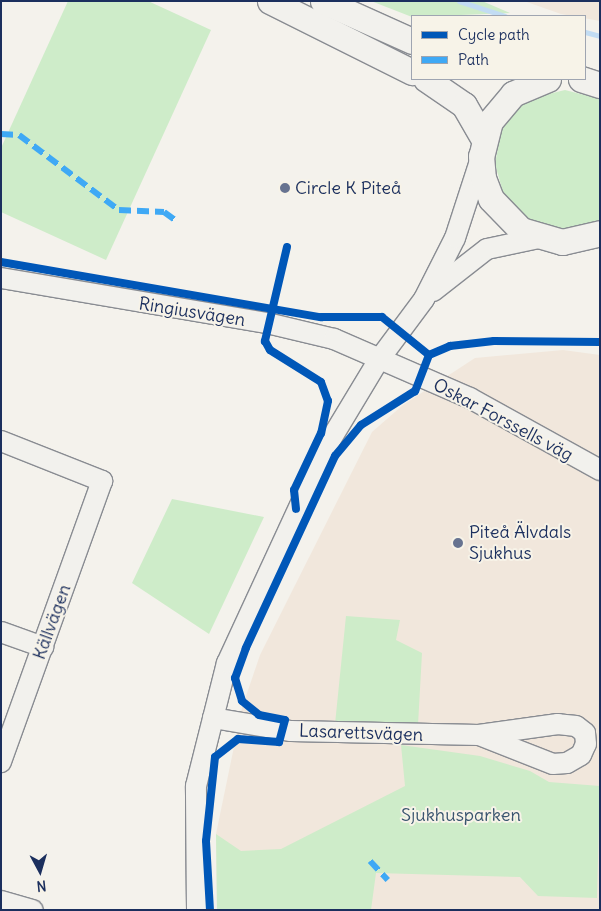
<!DOCTYPE html>
<meta charset="utf-8">
<style>
body{margin:0}
#map{position:relative;width:601px;height:911px;overflow:hidden;background:#f4f2ec;font-family:Delius,sans-serif}
div>[style]{position:absolute}
[style*='--x']{left:calc(var(--x)*1px);top:calc(var(--y)*1px);width:calc(var(--w)*1px);rotate:calc(var(--a)*1deg)}
.built>*{inset:0;background:#f1e7dc}
.green>*{inset:0;background:#ceecc9}
.stream>*{height:5px;margin:-2.5px;padding:0 2.5px;transform-origin:2.5px;border-radius:2.5px;background:#c2dcf3}
.roads{filter:drop-shadow(1px 0 #898c92) drop-shadow(-1px 0 #898c92) drop-shadow(0 1px #898c92) drop-shadow(0 -1px #898c92)}
.minor>*{height:20px;margin:-10px;padding:0 10px;transform-origin:10px;border-radius:10px;background:#f2f1ed}
.major>*{height:25px;margin:-12.5px;padding:0 12.5px;transform-origin:12.5px;border-radius:12.5px;background:#f2f1ed}
.quiet>*{height:6px;margin-top:-3px;transform-origin:0;background:repeating-linear-gradient(90deg,#3fa9f5 0 12px,transparent 0 18px)}
.cycleway>*{height:8px;margin:-4px;padding:0 4px;transform-origin:4px;border-radius:4px;background:#0057b8}
.dots>*{width:14px;height:14px;translate:-50% -50%;box-sizing:border-box;border:2px solid #f7f3e8;border-radius:50%}
span{translate:-50% -50%;white-space:nowrap;text-align:center;line-height:1.15;-webkit-text-stroke:4px #f7f3e8;paint-order:stroke}
.poi-label{font-size:18px;color:#1b2f5e}
.left{translate:0 -50%;text-align:left}
.street-label{font-size:18px;color:#1b2f5e}
.park-label{font-size:18px;color:#38546e}
.frame{position:absolute;inset:0;border:2px solid #1b2f5e;pointer-events:none}
.legend{position:absolute;left:411px;top:15px;width:175px;height:65px;box-sizing:border-box;background:#f7f3e8;border:1px solid #9fa5b1;margin:0;padding:6px 9px;list-style:none;font-size:15px;color:#1b2f5e}
.legend li{display:flex;align-items:center;gap:10px;height:25px}
.legend b{width:25px;border:1px solid #9fa5b1}
.north{position:absolute;left:15px;top:846px;width:50px;height:50px;-webkit-text-stroke:4px #f7f3e8;paint-order:stroke;rotate:174deg;font-size:14px;font-weight:700;line-height:20px;text-align:center;color:#1b2f5e}
.north::after{content:'';display:block;margin:auto;width:18px;height:22px;background:#1b2f5e;clip-path:polygon(50% 0,100% 100%,50% 72%,0 100%)}
</style>
<div id="map">
<div class="built">
<i style="clip-path:polygon(524px 1px,600px 1px,600px 21px,561px 14px)"></i>
<i style="clip-path:polygon(563px 350px,600px 355px,600px 910px,217px 910px,216px 834px,242px 708px,260px 655px,372px 432px,403px 405px,475px 358px)"></i>
</div>
<div class="green">
<i style="clip-path:polygon(68px 1px,148px 1px,211px 30px,106px 260px,1px 212px,1px 148px)"></i>
<i style="clip-path:polygon(371px 1px,482px 1px,510px 13px,412px 17px)"></i>
<i style="clip-path:polygon(565px 90px,600px 99px,600px 220px,566px 230px,526px 218px,504px 196px,495px 164px,501px 131px,514px 112px,532px 98px)"></i>
<i style="clip-path:polygon(172px 499px,264px 517px,209px 634px,132px 583px)"></i>
<i style="clip-path:polygon(346px 616px,400px 620px,396px 640px,422px 653px,418px 725px,335px 724px)"></i>
<i style="clip-path:polygon(401px 745px,480px 756px,530px 771px,549px 782px,600px 786px,597px 898px,538px 896px,520px 877px,376px 873px,371px 910px,217px 910px,216px 834px,241px 851px,281px 849px,405px 786px)"></i>
</div>
<div class="stream">
<i style="--x:459;--y:1;--w:48;--a:18.1"></i>
<i style="--x:585;--y:32;--w:16;--a:15"></i>
</div>
<div class="roads">
<div class="minor">
<i style="--x:1;--y:278;--w:270;--a:9.6"></i>
<i style="--x:267;--y:323;--w:69;--a:13.4"></i>
<i style="--x:334;--y:339;--w:148;--a:23.5"></i>
<i style="--x:470;--y:398;--w:149;--a:29"></i>
<i style="--x:433;--y:291;--w:68;--a:-37.9"></i>
<i style="--x:487;--y:249;--w:53;--a:-11.9"></i>
<i style="--x:1;--y:441;--w:109;--a:21.6"></i>
<i style="--x:102;--y:481;--w:299;--a:109.8"></i>
<i style="--x:1;--y:632;--w:45;--a:19.7"></i>
<i style="--x:213;--y:718;--w:79;--a:9.5"></i>
<i style="--x:291;--y:731;--w:188;--a:1.2"></i>
<i style="--x:479;--y:735;--w:79;--a:21.4"></i>
<i style="--x:553;--y:764;--w:14;--a:-4"></i>
<i style="--x:567;--y:763;--w:16;--a:-30"></i>
<i style="--x:581;--y:755;--w:12;--a:-66"></i>
<i style="--x:586;--y:744;--w:11;--a:-95"></i>
<i style="--x:585;--y:733;--w:11;--a:-142"></i>
<i style="--x:576;--y:726;--w:18;--a:-174"></i>
<i style="--x:558;--y:724;--w:80;--a:172.1"></i>
<i style="--x:1;--y:901;--w:33;--a:16"></i>
<i style="--x:197;--y:910;--w:124;--a:-90.5"></i>
<i style="--x:196;--y:786;--w:127;--a:-75.9"></i>
<i style="--x:227;--y:663;--w:241;--a:-65.2"></i>
<i style="--x:328;--y:444;--w:97;--a:-58.9"></i>
<i style="--x:378;--y:361;--w:77;--a:-53.4"></i>
<i style="--x:424;--y:299;--w:68;--a:-63.1"></i>
<i style="--x:455;--y:238;--w:81;--a:-72"></i>
</div>
<div class="major">
<i style="--x:270;--y:1;--w:159;--a:26.6"></i>
<i style="--x:323;--y:1;--w:98;--a:24.2"></i>
<i style="--x:426;--y:79;--w:46;--a:34.4"></i>
<i style="--x:464;--y:105;--w:39;--a:60"></i>
<i style="--x:548;--y:79;--w:38;--a:157"></i>
<i style="--x:513;--y:94;--w:35;--a:130"></i>
<i style="--x:490;--y:121;--w:36;--a:104"></i>
<i style="--x:481;--y:156;--w:22;--a:85"></i>
<i style="--x:483;--y:178;--w:22;--a:69"></i>
<i style="--x:491;--y:199;--w:43;--a:45.9"></i>
<i style="--x:521;--y:230;--w:43;--a:16.3"></i>
<i style="--x:562;--y:242;--w:39;--a:-13"></i>
<i style="--x:581;--y:79;--w:20;--a:18"></i>
</div>
</div>
<div class="quiet">
<i style="--x:1;--y:134;--w:18;--a:3"></i>
<i style="--x:19;--y:135;--w:125;--a:36.9"></i>
<i style="--x:119;--y:210;--w:45;--a:2.5"></i>
<i style="--x:164;--y:212;--w:14;--a:36"></i>
<i style="--x:370;--y:861;--w:26;--a:47"></i>
</div>
<div class="cycleway">
<i style="--x:287;--y:247;--w:97;--a:103.2"></i>
<i style="--x:265;--y:341;--w:10;--a:61"></i>
<i style="--x:270;--y:350;--w:60;--a:32.1"></i>
<i style="--x:321;--y:382;--w:20;--a:70"></i>
<i style="--x:328;--y:401;--w:33;--a:102"></i>
<i style="--x:321;--y:433;--w:63;--a:115.3"></i>
<i style="--x:294;--y:490;--w:19;--a:84"></i>
<i style="--x:1;--y:262;--w:325;--a:9.8"></i>
<i style="--x:321;--y:317;--w:61;--a:0"></i>
<i style="--x:382;--y:317;--w:60;--a:39"></i>
<i style="--x:429;--y:355;--w:39;--a:111"></i>
<i style="--x:415;--y:391;--w:64;--a:147.8"></i>
<i style="--x:361;--y:425;--w:40;--a:130"></i>
<i style="--x:335;--y:456;--w:212;--a:114.9"></i>
<i style="--x:246;--y:648;--w:32;--a:110"></i>
<i style="--x:235;--y:678;--w:24;--a:73"></i>
<i style="--x:242;--y:701;--w:22;--a:39"></i>
<i style="--x:259;--y:715;--w:26;--a:11"></i>
<i style="--x:285;--y:720;--w:23;--a:105"></i>
<i style="--x:279;--y:742;--w:41;--a:-175.8"></i>
<i style="--x:238;--y:739;--w:29;--a:142"></i>
<i style="--x:215;--y:757;--w:84;--a:96.1"></i>
<i style="--x:206;--y:841;--w:69;--a:86.7"></i>
<i style="--x:429;--y:355;--w:23;--a:-23"></i>
<i style="--x:450;--y:346;--w:44;--a:-6.5"></i>
<i style="--x:494;--y:341;--w:106;--a:0.5"></i>
</div>
<div class="dots">
<i style="left:285px;top:188px;background:#677390"></i>
<i style="left:458px;top:543px;background:#677390"></i>
</div>
<div class="poi-label">
<span class="left" style="left:295px;top:188px">Circle K Piteå</span>
<span class="left" style="left:469px;top:543px">Piteå Älvdals<br>Sjukhus</span>
</div>
<div class="street-label">
<span style="left:192px;top:312px;rotate:9deg">Ringiusvägen</span>
<span style="left:503px;top:420px;rotate:28deg">Oskar Forssells väg</span>
<span style="left:52px;top:622px;rotate:-70deg">Källvägen</span>
<span style="left:361px;top:733px;rotate:2deg">Lasarettsvägen</span>
</div>
<div class="park-label">
<span style="left:461px;top:815px">Sjukhusparken</span>
</div>
<div class="frame"></div>
<ul class="legend">
<li><b style="height:6px;background:#0057b8"></b>Cycle path</li>
<li><b style="height:6px;background:#3fa9f5"></b>Path</li>
</ul>
<div class="north">N</div>
</div>
